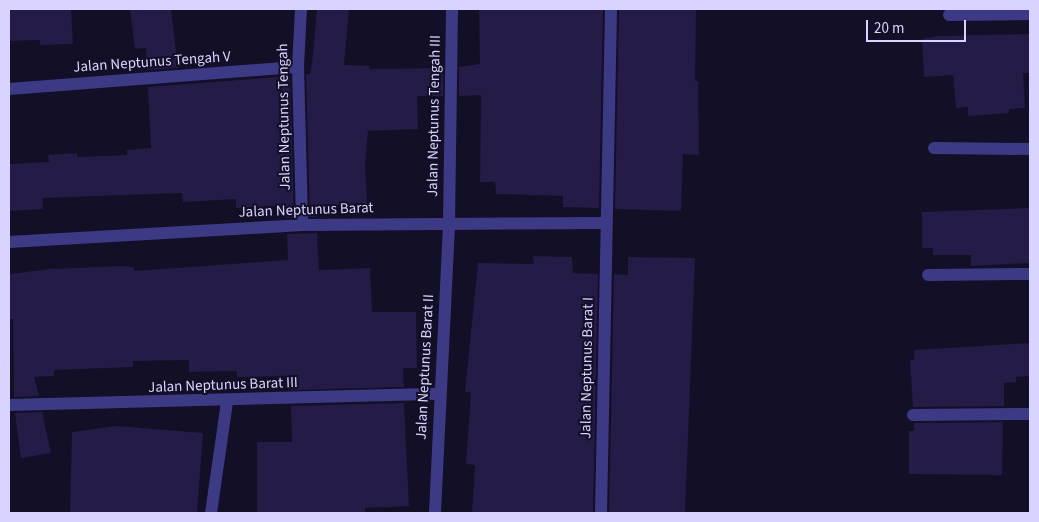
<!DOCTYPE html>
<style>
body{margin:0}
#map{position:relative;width:1039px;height:522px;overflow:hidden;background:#130f26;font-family:"Source Sans 3",sans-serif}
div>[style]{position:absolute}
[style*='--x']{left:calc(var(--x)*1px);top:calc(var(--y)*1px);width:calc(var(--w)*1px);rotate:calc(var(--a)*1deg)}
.building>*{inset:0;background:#241b47}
.street>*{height:12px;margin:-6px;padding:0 6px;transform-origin:6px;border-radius:6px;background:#3d3a85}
span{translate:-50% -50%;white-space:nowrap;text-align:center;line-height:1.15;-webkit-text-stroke:4px #130f26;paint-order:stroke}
.street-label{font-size:15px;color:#d9d4ff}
.frame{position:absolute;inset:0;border:10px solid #d9d4ff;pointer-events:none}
.scale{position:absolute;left:866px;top:20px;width:100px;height:22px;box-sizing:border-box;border:2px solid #d9d4ff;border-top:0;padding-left:6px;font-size:15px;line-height:18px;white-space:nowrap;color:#d9d4ff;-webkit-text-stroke:4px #130f26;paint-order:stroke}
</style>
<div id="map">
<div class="building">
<i style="clip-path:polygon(9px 9px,71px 9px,73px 44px,40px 45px,40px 40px,9px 41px)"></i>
<i style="clip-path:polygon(130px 9px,171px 9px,178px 68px,147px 70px,146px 48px,135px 49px)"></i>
<i style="clip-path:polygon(317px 9px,349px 9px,344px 65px,370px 66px,369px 69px,443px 68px,443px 96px,417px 96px,418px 129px,368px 131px,365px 163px,367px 203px,316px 207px,316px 217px,310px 217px,306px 74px,310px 74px,312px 64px)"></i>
<i style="clip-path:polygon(479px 9px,603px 9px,599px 208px,563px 207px,563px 196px,496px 194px,495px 182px,480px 182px,481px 95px,459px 96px,459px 67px,480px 64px)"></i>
<i style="clip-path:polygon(619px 9px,696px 9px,695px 81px,698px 81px,699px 155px,683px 154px,681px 211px,615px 209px)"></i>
<i style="clip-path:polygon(1030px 34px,1030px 73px,1023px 73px,1025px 108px,1009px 109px,1009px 113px,968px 116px,968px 107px,956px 108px,953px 75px,924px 77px,922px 39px,938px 36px)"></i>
<i style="clip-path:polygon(290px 76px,294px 217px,286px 218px,285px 205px,236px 208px,236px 199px,183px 202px,182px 193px,42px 198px,43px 209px,9px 211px,9px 164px,49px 162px,48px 155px,77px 153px,77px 157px,127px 155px,127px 150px,151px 148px,148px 87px)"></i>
<i style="clip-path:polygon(1030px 208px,1030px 263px,971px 266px,971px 255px,933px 255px,933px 248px,922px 248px,922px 212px)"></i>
<i style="clip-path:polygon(317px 233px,319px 270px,370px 268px,372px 312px,416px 312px,417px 368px,403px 368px,404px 387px,291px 390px,291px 376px,237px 377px,237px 371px,189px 372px,189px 360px,133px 361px,133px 367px,54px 370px,54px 376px,34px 377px,39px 396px,14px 397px,13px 319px,9px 319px,9px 274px,51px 269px,122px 266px,134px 267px,134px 271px,288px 260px,287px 234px)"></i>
<i style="clip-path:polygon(533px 256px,572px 257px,573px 273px,598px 274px,593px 513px,472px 513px,475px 465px,466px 464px,471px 392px,465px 392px,478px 263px,534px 264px)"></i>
<i style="clip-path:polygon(628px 257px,695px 258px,685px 513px,609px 513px,614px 274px,628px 275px)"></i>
<i style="clip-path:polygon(1030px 343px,1030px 376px,1016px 377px,1016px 382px,1004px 383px,1004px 406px,913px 407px,910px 360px,914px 360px,914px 350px)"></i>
<i style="clip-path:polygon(404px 403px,409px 506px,365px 508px,365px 512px,257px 513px,257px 442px,292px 442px,291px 406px)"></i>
<i style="clip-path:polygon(42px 412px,51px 453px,21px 458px,15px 413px)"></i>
<i style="clip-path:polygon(1003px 422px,1002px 475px,909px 474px,909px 431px,914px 431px,914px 423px)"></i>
<i style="clip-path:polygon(117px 426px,203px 433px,197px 513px,70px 513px,72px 432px)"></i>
</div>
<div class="street">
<i style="--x:301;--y:9;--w:58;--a:93"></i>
<i style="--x:298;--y:67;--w:158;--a:88.5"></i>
<i style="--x:949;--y:15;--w:81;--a:-0.7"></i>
<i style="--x:9;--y:89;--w:290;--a:-4.4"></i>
<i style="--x:934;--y:148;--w:96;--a:0.6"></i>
<i style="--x:9;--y:242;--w:293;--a:-3.3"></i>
<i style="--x:302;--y:225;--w:304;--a:-0.4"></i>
<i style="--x:928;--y:275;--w:102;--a:-0.6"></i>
<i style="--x:9;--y:405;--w:430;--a:-1.5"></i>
<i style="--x:913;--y:415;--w:117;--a:-0.5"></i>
<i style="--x:435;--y:512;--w:288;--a:-87.2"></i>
<i style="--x:449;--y:224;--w:215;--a:-89.2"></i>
<i style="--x:211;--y:513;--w:112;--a:-81.8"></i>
<i style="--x:601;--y:513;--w:504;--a:-88.86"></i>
</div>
<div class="street-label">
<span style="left:152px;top:62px;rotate:-4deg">Jalan Neptunus Tengah V</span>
<span style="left:434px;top:116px;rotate:-89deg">Jalan Neptunus Tengah III</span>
<span style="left:284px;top:117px;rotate:-91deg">Jalan Neptunus Tengah</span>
<span style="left:306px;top:210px;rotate:-2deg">Jalan Neptunus Barat</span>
<span style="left:425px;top:367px;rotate:-87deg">Jalan Neptunus Barat II</span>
<span style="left:587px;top:368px;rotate:-89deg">Jalan Neptunus Barat I</span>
<span style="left:223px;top:385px;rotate:-2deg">Jalan Neptunus Barat III</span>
</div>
<div class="frame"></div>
<div class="scale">20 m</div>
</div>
